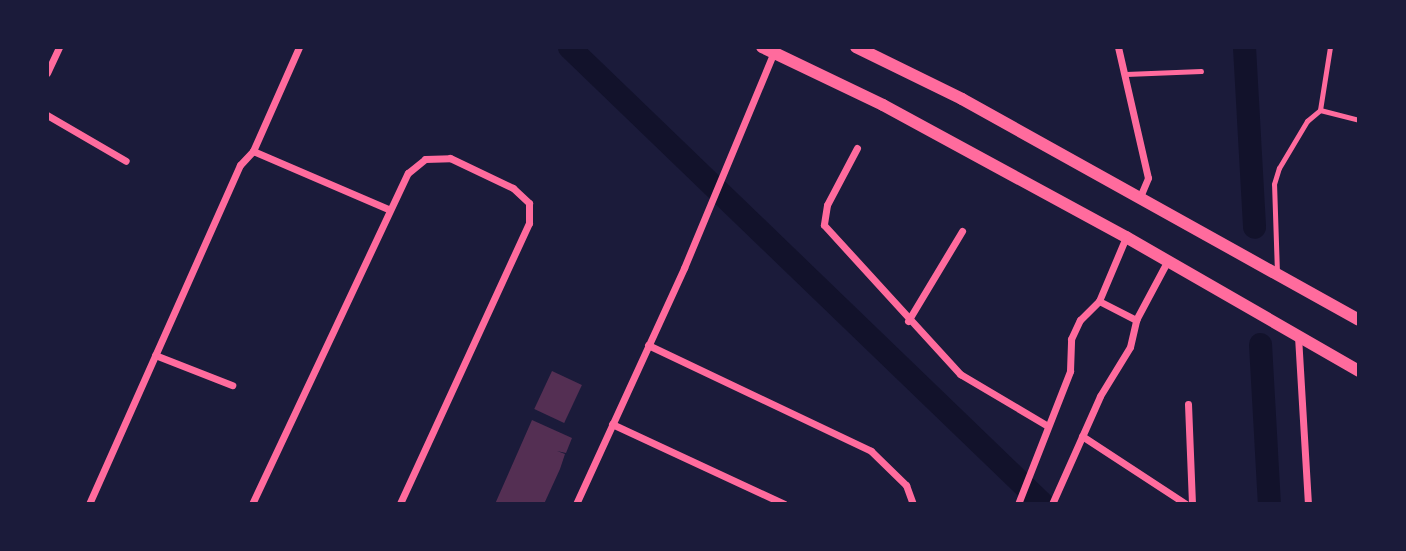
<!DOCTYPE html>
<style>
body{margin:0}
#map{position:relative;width:1406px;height:551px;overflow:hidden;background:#1b1b3a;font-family:Roboto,sans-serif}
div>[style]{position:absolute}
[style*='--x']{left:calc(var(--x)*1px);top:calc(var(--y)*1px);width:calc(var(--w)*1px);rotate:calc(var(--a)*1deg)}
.canal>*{height:23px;margin:-11.5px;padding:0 11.5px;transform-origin:11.5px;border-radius:11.5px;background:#12122b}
.building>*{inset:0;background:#542f53;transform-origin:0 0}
.service>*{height:5px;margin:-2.5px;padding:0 2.5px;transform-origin:2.5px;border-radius:2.5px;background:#ff6b9d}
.minor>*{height:7px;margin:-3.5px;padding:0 3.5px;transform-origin:3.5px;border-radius:3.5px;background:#ff6b9d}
.tertiary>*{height:12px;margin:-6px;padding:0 6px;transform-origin:6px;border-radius:6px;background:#ff6b9d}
span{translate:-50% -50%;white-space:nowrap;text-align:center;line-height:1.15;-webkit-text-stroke:7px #1b1b3a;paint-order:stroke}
.frame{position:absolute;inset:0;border:49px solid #1b1b3a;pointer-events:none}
</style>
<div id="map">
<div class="canal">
<i style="--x:569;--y:47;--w:658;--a:43.95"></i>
<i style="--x:1244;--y:47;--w:180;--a:86.8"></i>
<i style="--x:1260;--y:344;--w:160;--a:86.8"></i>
</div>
<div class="building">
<i style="left:552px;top:371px;width:33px;height:42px;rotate:25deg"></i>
<i style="clip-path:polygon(532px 420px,572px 438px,566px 453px,557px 451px,565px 454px,560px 469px,544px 504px,495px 504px)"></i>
</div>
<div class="service">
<i style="--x:1126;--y:74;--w:75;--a:-2.3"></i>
<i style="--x:1320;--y:110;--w:64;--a:-81"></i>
<i style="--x:1277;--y:273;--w:89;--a:-91.9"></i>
<i style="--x:1274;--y:184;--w:17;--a:-73"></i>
<i style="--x:1279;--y:168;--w:55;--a:-59.2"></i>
<i style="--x:1307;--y:121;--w:17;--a:-40"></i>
<i style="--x:1320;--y:110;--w:40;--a:14.4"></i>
</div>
<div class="minor">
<i style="--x:1118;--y:47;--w:134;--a:77.1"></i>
<i style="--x:1148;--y:178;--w:21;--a:113"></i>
<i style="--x:47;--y:73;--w:29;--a:-65"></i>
<i style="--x:47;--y:115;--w:91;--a:30.2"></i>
<i style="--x:857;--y:148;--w:64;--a:117.8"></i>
<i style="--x:827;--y:205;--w:20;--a:99"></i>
<i style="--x:824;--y:225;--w:202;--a:47.6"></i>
<i style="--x:960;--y:374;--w:102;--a:30.6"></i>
<i style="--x:253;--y:151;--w:147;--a:23.2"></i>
<i style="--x:1099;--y:301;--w:42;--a:27.2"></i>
<i style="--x:908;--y:321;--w:105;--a:-59"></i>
<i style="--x:1298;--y:336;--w:168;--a:86.6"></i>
<i style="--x:648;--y:345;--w:247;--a:25.4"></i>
<i style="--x:871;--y:451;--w:49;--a:44.2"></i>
<i style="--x:906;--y:485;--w:20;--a:70"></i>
<i style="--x:155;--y:355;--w:83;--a:21.3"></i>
<i style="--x:1188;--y:404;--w:100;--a:87.7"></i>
<i style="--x:612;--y:424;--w:190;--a:24.9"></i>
<i style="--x:1082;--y:436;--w:124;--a:33.2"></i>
<i style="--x:89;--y:504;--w:371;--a:-66"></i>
<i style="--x:240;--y:165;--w:19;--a:-47"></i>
<i style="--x:253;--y:151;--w:114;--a:-66.1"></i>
<i style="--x:252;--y:504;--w:366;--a:-64.8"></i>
<i style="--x:408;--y:173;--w:22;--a:-39"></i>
<i style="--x:425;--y:159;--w:25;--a:-2"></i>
<i style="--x:450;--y:158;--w:70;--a:25.5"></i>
<i style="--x:513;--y:188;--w:22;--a:43"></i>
<i style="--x:529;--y:203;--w:20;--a:90"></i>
<i style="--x:529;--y:223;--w:309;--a:114.7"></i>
<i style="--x:576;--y:504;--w:260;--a:-65.4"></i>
<i style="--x:684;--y:268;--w:234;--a:-67.4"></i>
<i style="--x:1018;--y:504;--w:143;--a:-68.6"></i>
<i style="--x:1070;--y:371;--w:32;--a:-88"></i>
<i style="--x:1071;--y:339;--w:21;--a:-65"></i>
<i style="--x:1080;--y:320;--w:27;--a:-45"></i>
<i style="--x:1099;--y:301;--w:69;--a:-67.1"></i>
<i style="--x:1052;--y:504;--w:118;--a:-66"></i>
<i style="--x:1100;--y:396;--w:57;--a:-58.5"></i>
<i style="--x:1130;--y:347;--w:28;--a:-77"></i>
<i style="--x:1136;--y:320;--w:68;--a:-61.9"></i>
</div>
<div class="tertiary">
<i style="--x:762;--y:47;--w:134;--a:25.6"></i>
<i style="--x:883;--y:105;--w:277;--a:28.5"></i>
<i style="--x:1126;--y:237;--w:269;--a:29.9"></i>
<i style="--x:856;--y:47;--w:118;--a:26.1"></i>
<i style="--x:962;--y:99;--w:454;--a:29.1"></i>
</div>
<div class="frame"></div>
</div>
